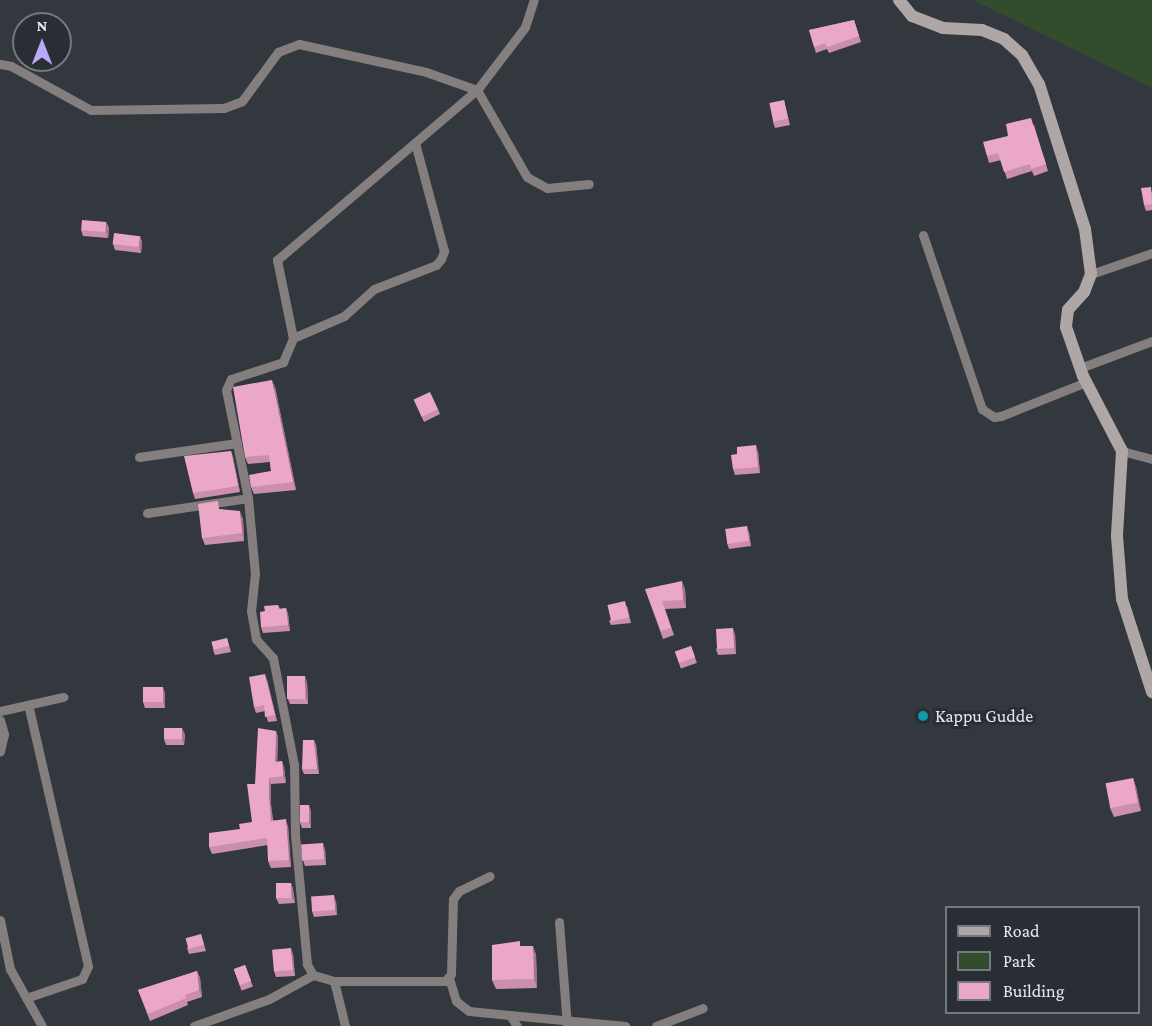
<!DOCTYPE html>
<style>
body{margin:0}
#map{position:relative;width:1152px;height:1026px;overflow:hidden;background:#33383e;font-family:"Crimson Pro",serif}
div>[style]{position:absolute}
[style*='--x']{left:calc(var(--x)*1px);top:calc(var(--y)*1px);width:calc(var(--w)*1px);rotate:calc(var(--a)*1deg)}
.green>*{inset:0;background:#324d2d}
.street>*{height:9px;margin:-4.5px;padding:0 4.5px;transform-origin:4.5px;border-radius:4.5px;background:#847f7e}
.secondary>*{height:12px;margin:-6px;padding:0 6px;transform-origin:6px;border-radius:6px;background:#afa7a6}
.wall>*{inset:0;background:#ca90ab;transform-origin:0 0}
.shaded-wall>*{inset:0;background:#a4758b}
.building>*{inset:0;background:#eba7c7;transform-origin:0 0}
.dots>*{width:16px;height:16px;translate:-50% -50%;box-sizing:border-box;border:3px solid #292e34;border-radius:50%}
span{translate:-50% -50%;white-space:nowrap;text-align:center;line-height:1.15;-webkit-text-stroke:6px #292e34;paint-order:stroke}
.poi-label{font-size:18px;color:#e6e9ee}
.left{translate:0 -50%;text-align:left}
.legend{position:absolute;left:945px;top:906px;width:195px;height:108px;box-sizing:border-box;background:#292e34;border:2px solid #75797e;margin:0;padding:8px 10px;list-style:none;font-size:18px;color:#e6e9ee}
.legend li{display:flex;align-items:center;gap:12px;height:30px}
.legend b{width:30px;border:2px solid #75797e}
.north{position:absolute;left:12px;top:12px;width:60px;height:60px;box-sizing:border-box;background:#292e34;border:2px solid #75797e;border-radius:50%;rotate:0deg;font-size:16px;font-weight:700;line-height:24px;text-align:center;color:#e6e9ee}
.north::after{content:'';display:block;margin:auto;width:21px;height:27px;background:#baaaf6;clip-path:polygon(50% 0,100% 100%,50% 72%,0 100%)}
</style>
<div id="map">
<div class="green">
<i style="clip-path:polygon(973px 0,1152px 0,1152px 88px)"></i>
</div>
<div class="street">
<i style="--x:0;--y:64;--w:11;--a:10"></i>
<i style="--x:11;--y:66;--w:91;--a:28.8"></i>
<i style="--x:91;--y:110;--w:133;--a:-0.9"></i>
<i style="--x:224;--y:108;--w:19;--a:-21"></i>
<i style="--x:242;--y:101;--w:61;--a:-53.7"></i>
<i style="--x:278;--y:52;--w:22;--a:-21"></i>
<i style="--x:299;--y:44;--w:130;--a:12.4"></i>
<i style="--x:426;--y:72;--w:54;--a:19.4"></i>
<i style="--x:477;--y:90;--w:100;--a:60.1"></i>
<i style="--x:527;--y:177;--w:23;--a:29"></i>
<i style="--x:547;--y:188;--w:42;--a:-5.4"></i>
<i style="--x:923;--y:235;--w:184;--a:71.3"></i>
<i style="--x:982;--y:409;--w:14;--a:34"></i>
<i style="--x:994;--y:417;--w:7;--a:-8"></i>
<i style="--x:1001;--y:416;--w:92;--a:-21.8"></i>
<i style="--x:1091;--y:274;--w:65;--a:-19"></i>
<i style="--x:293;--y:338;--w:56;--a:-23.3"></i>
<i style="--x:344;--y:316;--w:40;--a:-42"></i>
<i style="--x:374;--y:289;--w:66;--a:-21.2"></i>
<i style="--x:436;--y:265;--w:8;--a:-50"></i>
<i style="--x:441;--y:259;--w:9;--a:-69"></i>
<i style="--x:444;--y:251;--w:112;--a:-105"></i>
<i style="--x:1080;--y:368;--w:77;--a:-20.6"></i>
<i style="--x:1122;--y:451;--w:31;--a:15"></i>
<i style="--x:139;--y:457;--w:99;--a:-8.1"></i>
<i style="--x:147;--y:513;--w:102;--a:-8.4"></i>
<i style="--x:0;--y:711;--w:65;--a:-12.5"></i>
<i style="--x:0;--y:720;--w:15;--a:74"></i>
<i style="--x:4;--y:734;--w:18;--a:103"></i>
<i style="--x:0;--y:920;--w:50;--a:78.5"></i>
<i style="--x:10;--y:969;--w:65;--a:60.7"></i>
<i style="--x:559;--y:922;--w:104;--a:85.6"></i>
<i style="--x:449;--y:978;--w:24;--a:73"></i>
<i style="--x:456;--y:1001;--w:16;--a:38"></i>
<i style="--x:469;--y:1011;--w:157;--a:5.5"></i>
<i style="--x:334;--y:981;--w:111;--a:0"></i>
<i style="--x:445;--y:981;--w:9;--a:-49"></i>
<i style="--x:451;--y:974;--w:75;--a:-88.5"></i>
<i style="--x:453;--y:899;--w:10;--a:-53"></i>
<i style="--x:459;--y:891;--w:34;--a:-26"></i>
<i style="--x:26;--y:998;--w:59;--a:-18.7"></i>
<i style="--x:82;--y:979;--w:14;--a:-65"></i>
<i style="--x:88;--y:966;--w:268;--a:-102.9"></i>
<i style="--x:510;--y:1015;--w:13;--a:58"></i>
<i style="--x:194;--y:1026;--w:80;--a:-19.8"></i>
<i style="--x:269;--y:999;--w:50;--a:-28.6"></i>
<i style="--x:345;--y:1026;--w:46;--a:-103.7"></i>
<i style="--x:334;--y:981;--w:22;--a:-164"></i>
<i style="--x:313;--y:975;--w:13;--a:-119"></i>
<i style="--x:307;--y:964;--w:131;--a:-95.3"></i>
<i style="--x:295;--y:834;--w:69;--a:-90.8"></i>
<i style="--x:294;--y:765;--w:109;--a:-101.1"></i>
<i style="--x:273;--y:658;--w:25;--a:-132"></i>
<i style="--x:256;--y:639;--w:28;--a:-100"></i>
<i style="--x:251;--y:611;--w:37;--a:-84"></i>
<i style="--x:255;--y:574;--w:76;--a:-95.3"></i>
<i style="--x:248;--y:498;--w:110;--a:-101.5"></i>
<i style="--x:226;--y:390;--w:12;--a:-66"></i>
<i style="--x:231;--y:379;--w:55;--a:-18.1"></i>
<i style="--x:283;--y:362;--w:26;--a:-67"></i>
<i style="--x:293;--y:338;--w:80;--a:-101.6"></i>
<i style="--x:277;--y:260;--w:262;--a:-40.4"></i>
<i style="--x:477;--y:90;--w:79;--a:-52.7"></i>
<i style="--x:525;--y:27;--w:28;--a:-72"></i>
<i style="--x:656;--y:1026;--w:50;--a:-21"></i>
</div>
<div class="secondary">
<i style="--x:899;--y:0;--w:21;--a:51"></i>
<i style="--x:912;--y:16;--w:33;--a:21"></i>
<i style="--x:943;--y:28;--w:39;--a:3"></i>
<i style="--x:982;--y:30;--w:24;--a:22"></i>
<i style="--x:1004;--y:39;--w:24;--a:42"></i>
<i style="--x:1022;--y:55;--w:34;--a:60"></i>
<i style="--x:1039;--y:84;--w:152;--a:72.4"></i>
<i style="--x:1085;--y:229;--w:45;--a:82.4"></i>
<i style="--x:1091;--y:274;--w:19;--a:111"></i>
<i style="--x:1084;--y:292;--w:24;--a:132"></i>
<i style="--x:1068;--y:310;--w:17;--a:97"></i>
<i style="--x:1066;--y:327;--w:52;--a:70.9"></i>
<i style="--x:1083;--y:376;--w:85;--a:62.5"></i>
<i style="--x:1122;--y:451;--w:85;--a:93.4"></i>
<i style="--x:1117;--y:536;--w:63;--a:85.5"></i>
<i style="--x:1122;--y:599;--w:98;--a:72.1"></i>
</div>
<div class="wall">
<i style="clip-path:polygon(854px 20px,861px 42px,829px 53px,827px 49px,816px 53px,809px 30px)"></i>
<i style="clip-path:polygon(784px 100px,790px 125px,775px 128px,773px 122px)"></i>
<i style="clip-path:polygon(1034px 125px,1048px 171px,1034px 176px,1032px 171px,1007px 179px,1001px 160px,989px 163px,987px 156px,1008px 136px)"></i>
<i style="clip-path:polygon(1152px 191px,1152px 210px,1146px 211px,1144px 205px)"></i>
<i style="clip-path:polygon(106px 222px,109px 228px,108px 238px,83px 236px,81px 230px)"></i>
<i style="clip-path:polygon(140px 236px,142px 242px,141px 253px,115px 250px,113px 244px)"></i>
<i style="clip-path:polygon(275px 387px,296px 490px,254px 494px,251px 487px,271px 471px,270px 462px,248px 464px,245px 457px)"></i>
<i style="clip-path:polygon(414px 400px,438px 409px,440px 414px,424px 422px)"></i>
<i style="clip-path:polygon(231px 451px,233px 457px,240px 492px,195px 499px,193px 493px)"></i>
<i style="clip-path:polygon(758px 451px,760px 473px,735px 475px,733px 469px)"></i>
<i style="clip-path:polygon(221px 509px,243px 519px,244px 541px,205px 545px,202px 538px)"></i>
<i style="clip-path:polygon(749px 532px,751px 546px,729px 549px,727px 543px)"></i>
<i style="clip-path:polygon(645px 589px,685px 589px,686px 608px,665px 609px,674px 635px,663px 639px)"></i>
<i style="clip-path:polygon(278px 605px,280px 609px,286px 608px,288px 614px,290px 631px,263px 633px,261px 627px,265px 611px)"></i>
<i style="clip-path:polygon(627px 606px,631px 623px,611px 625px,609px 621px)"></i>
<i style="clip-path:polygon(735px 634px,736px 654px,718px 655px,716px 649px)"></i>
<i style="clip-path:polygon(227px 638px,231px 652px,215px 655px,213px 650px)"></i>
<i style="left:691px;top:646px;width:18px;height:17px;rotate:71deg"></i>
<i style="clip-path:polygon(267px 680px,277px 721px,268px 722px,265px 711px,256px 713px,254px 707px)"></i>
<i style="clip-path:polygon(307px 682px,308px 704px,290px 704px,288px 699px)"></i>
<i style="clip-path:polygon(165px 693px,165px 708px,145px 708px,143px 702px)"></i>
<i style="clip-path:polygon(276px 731px,278px 737px,277px 762px,282px 761px,284px 768px,286px 783px,271px 784px,271px 804px,273px 820px,288px 826px,291px 867px,271px 868px,268px 861px,268px 845px,212px 854px,209px 847px,252px 822px,255px 784px)"></i>
<i style="clip-path:polygon(185px 734px,184px 745px,166px 745px,164px 739px)"></i>
<i style="clip-path:polygon(316px 744px,319px 774px,304px 774px,302px 769px)"></i>
<i style="clip-path:polygon(1133px 778px,1136px 787px,1141px 811px,1114px 817px,1110px 808px)"></i>
<i style="clip-path:polygon(311px 811px,311px 828px,302px 828px,300px 822px)"></i>
<i style="clip-path:polygon(325px 849px,326px 865px,305px 866px,303px 860px)"></i>
<i style="clip-path:polygon(291px 883px,293px 889px,295px 903px,279px 904px,276px 898px)"></i>
<i style="clip-path:polygon(336px 901px,337px 915px,314px 917px,312px 911px)"></i>
<i style="clip-path:polygon(201px 934px,206px 951px,189px 954px,187px 948px)"></i>
<i style="clip-path:polygon(521px 946px,536px 954px,537px 988px,496px 989px,492px 980px)"></i>
<i style="clip-path:polygon(293px 954px,295px 976px,276px 977px,274px 971px)"></i>
<i style="left:245px;top:965px;width:23px;height:12px;rotate:70deg"></i>
<i style="clip-path:polygon(197px 971px,200px 978px,202px 997px,187px 1002px,188px 1005px,150px 1021px,138px 990px)"></i>
</div>
<div class="shaded-wall">
<i style="clip-path:polygon(106px 222px,109px 228px,108px 238px,106px 232px)"></i>
<i style="clip-path:polygon(140px 236px,142px 242px,141px 253px,139px 247px)"></i>
<i style="clip-path:polygon(272px 380px,275px 387px,296px 490px,293px 482px)"></i>
<i style="clip-path:polygon(756px 445px,758px 451px,760px 473px,758px 467px)"></i>
<i style="clip-path:polygon(231px 451px,233px 457px,240px 492px,238px 486px)"></i>
<i style="clip-path:polygon(240px 511px,243px 519px,244px 541px,242px 533px)"></i>
<i style="clip-path:polygon(747px 526px,749px 532px,751px 546px,749px 541px)"></i>
<i style="clip-path:polygon(682px 581px,685px 589px,686px 608px,683px 600px)"></i>
<i style="clip-path:polygon(286px 608px,288px 614px,290px 631px,288px 625px)"></i>
<i style="clip-path:polygon(733px 628px,735px 634px,736px 654px,734px 648px)"></i>
<i style="clip-path:polygon(265px 674px,267px 680px,277px 721px,275px 715px)"></i>
<i style="clip-path:polygon(305px 676px,307px 682px,308px 704px,306px 698px)"></i>
<i style="clip-path:polygon(163px 687px,165px 693px,165px 708px,163px 702px)"></i>
<i style="clip-path:polygon(182px 728px,185px 734px,184px 745px,182px 739px)"></i>
<i style="clip-path:polygon(276px 731px,278px 737px,277px 769px,275px 762px)"></i>
<i style="clip-path:polygon(314px 740px,316px 744px,319px 774px,317px 769px)"></i>
<i style="clip-path:polygon(282px 761px,284px 768px,286px 783px,283px 776px)"></i>
<i style="clip-path:polygon(269px 778px,271px 784px,271px 804px,273px 827px,271px 821px,269px 798px)"></i>
<i style="clip-path:polygon(1133px 778px,1136px 787px,1141px 811px,1138px 803px)"></i>
<i style="clip-path:polygon(309px 805px,311px 811px,311px 828px,309px 822px)"></i>
<i style="clip-path:polygon(286px 819px,288px 826px,291px 867px,289px 860px)"></i>
<i style="clip-path:polygon(323px 843px,325px 849px,326px 865px,324px 859px)"></i>
<i style="clip-path:polygon(291px 883px,293px 889px,295px 903px,292px 897px)"></i>
<i style="clip-path:polygon(334px 895px,336px 901px,337px 915px,335px 910px)"></i>
<i style="clip-path:polygon(533px 946px,536px 954px,537px 988px,534px 979px)"></i>
<i style="clip-path:polygon(291px 948px,293px 954px,295px 976px,293px 970px)"></i>
<i style="clip-path:polygon(197px 971px,200px 978px,202px 997px,199px 990px)"></i>
</div>
<div class="building">
<i style="clip-path:polygon(854px 20px,859px 36px,827px 47px,825px 43px,814px 47px,809px 30px)"></i>
<i style="left:784px;top:100px;width:19px;height:15px;rotate:78deg"></i>
<i style="clip-path:polygon(1031px 118px,1046px 164px,1031px 169px,1030px 164px,1004px 172px,998px 153px,987px 156px,983px 142px,1008px 136px,1006px 124px)"></i>
<i style="clip-path:polygon(1151px 187px,1152px 204px,1144px 205px,1141px 188px)"></i>
<i style="left:82px;top:220px;width:24px;height:10px;rotate:5deg"></i>
<i style="left:114px;top:233px;width:26px;height:11px;rotate:7deg"></i>
<i style="clip-path:polygon(272px 380px,293px 482px,251px 487px,249px 475px,271px 471px,269px 455px,245px 457px,233px 387px)"></i>
<i style="left:430px;top:392px;width:19px;height:18px;rotate:65deg"></i>
<i style="clip-path:polygon(756px 445px,758px 467px,733px 469px,731px 455px,737px 454px,737px 447px)"></i>
<i style="clip-path:polygon(231px 451px,238px 486px,193px 493px,184px 456px)"></i>
<i style="clip-path:polygon(218px 501px,219px 509px,240px 511px,242px 533px,202px 538px,198px 504px)"></i>
<i style="left:747px;top:526px;width:15px;height:22px;rotate:82deg"></i>
<i style="clip-path:polygon(682px 581px,683px 600px,662px 601px,671px 628px,661px 631px,645px 589px)"></i>
<i style="left:625px;top:601px;width:17px;height:18px;rotate:77deg"></i>
<i style="clip-path:polygon(278px 605px,279px 609px,286px 608px,288px 625px,261px 627px,260px 612px,265px 611px,264px 606px)"></i>
<i style="left:733px;top:628px;width:20px;height:17px;rotate:87deg"></i>
<i style="left:227px;top:638px;width:8px;height:16px;rotate:76deg"></i>
<i style="left:691px;top:646px;width:12px;height:17px;rotate:70deg"></i>
<i style="clip-path:polygon(265px 674px,275px 715px,265px 717px,264px 705px,254px 707px,249px 677px)"></i>
<i style="left:287px;top:676px;width:18px;height:23px"></i>
<i style="left:143px;top:687px;width:20px;height:15px"></i>
<i style="left:164px;top:728px;width:18px;height:11px"></i>
<i style="clip-path:polygon(258px 728px,276px 731px,275px 762px,282px 761px,283px 776px,269px 778px,269px 798px,271px 821px,286px 819px,289px 860px,268px 861px,267px 838px,209px 847px,209px 833px,240px 829px,239px 824px,252px 822px,247px 784px,255px 784px)"></i>
<i style="clip-path:polygon(303px 740px,314px 740px,317px 769px,302px 769px)"></i>
<i style="left:1133px;top:778px;width:25px;height:28px;rotate:79deg"></i>
<i style="left:300px;top:805px;width:9px;height:17px"></i>
<i style="left:323px;top:843px;width:16px;height:22px;rotate:86deg"></i>
<i style="left:276px;top:883px;width:15px;height:15px"></i>
<i style="left:334px;top:895px;width:15px;height:23px;rotate:86deg"></i>
<i style="left:201px;top:934px;width:11px;height:16px;rotate:75deg"></i>
<i style="clip-path:polygon(520px 941px,520px 946px,533px 946px,534px 979px,492px 980px,492px 945px)"></i>
<i style="left:291px;top:948px;width:22px;height:19px;rotate:85deg"></i>
<i style="left:245px;top:965px;width:17px;height:12px;rotate:69deg"></i>
<i style="clip-path:polygon(197px 971px,199px 990px,185px 995px,186px 998px,148px 1014px,138px 990px)"></i>
</div>
<div class="dots">
<i style="left:923px;top:716px;background:#0f9aa8"></i>
</div>
<div class="poi-label">
<span class="left" style="left:935px;top:716px">Kappu Gudde</span>
</div>
<ul class="legend">
<li><b style="height:8px;background:#afa7a6"></b>Road</li>
<li><b style="height:16px;background:#324d2d"></b>Park</li>
<li><b style="height:16px;background:#eba7c7"></b>Building</li>
</ul>
<div class="north">N</div>
</div>
